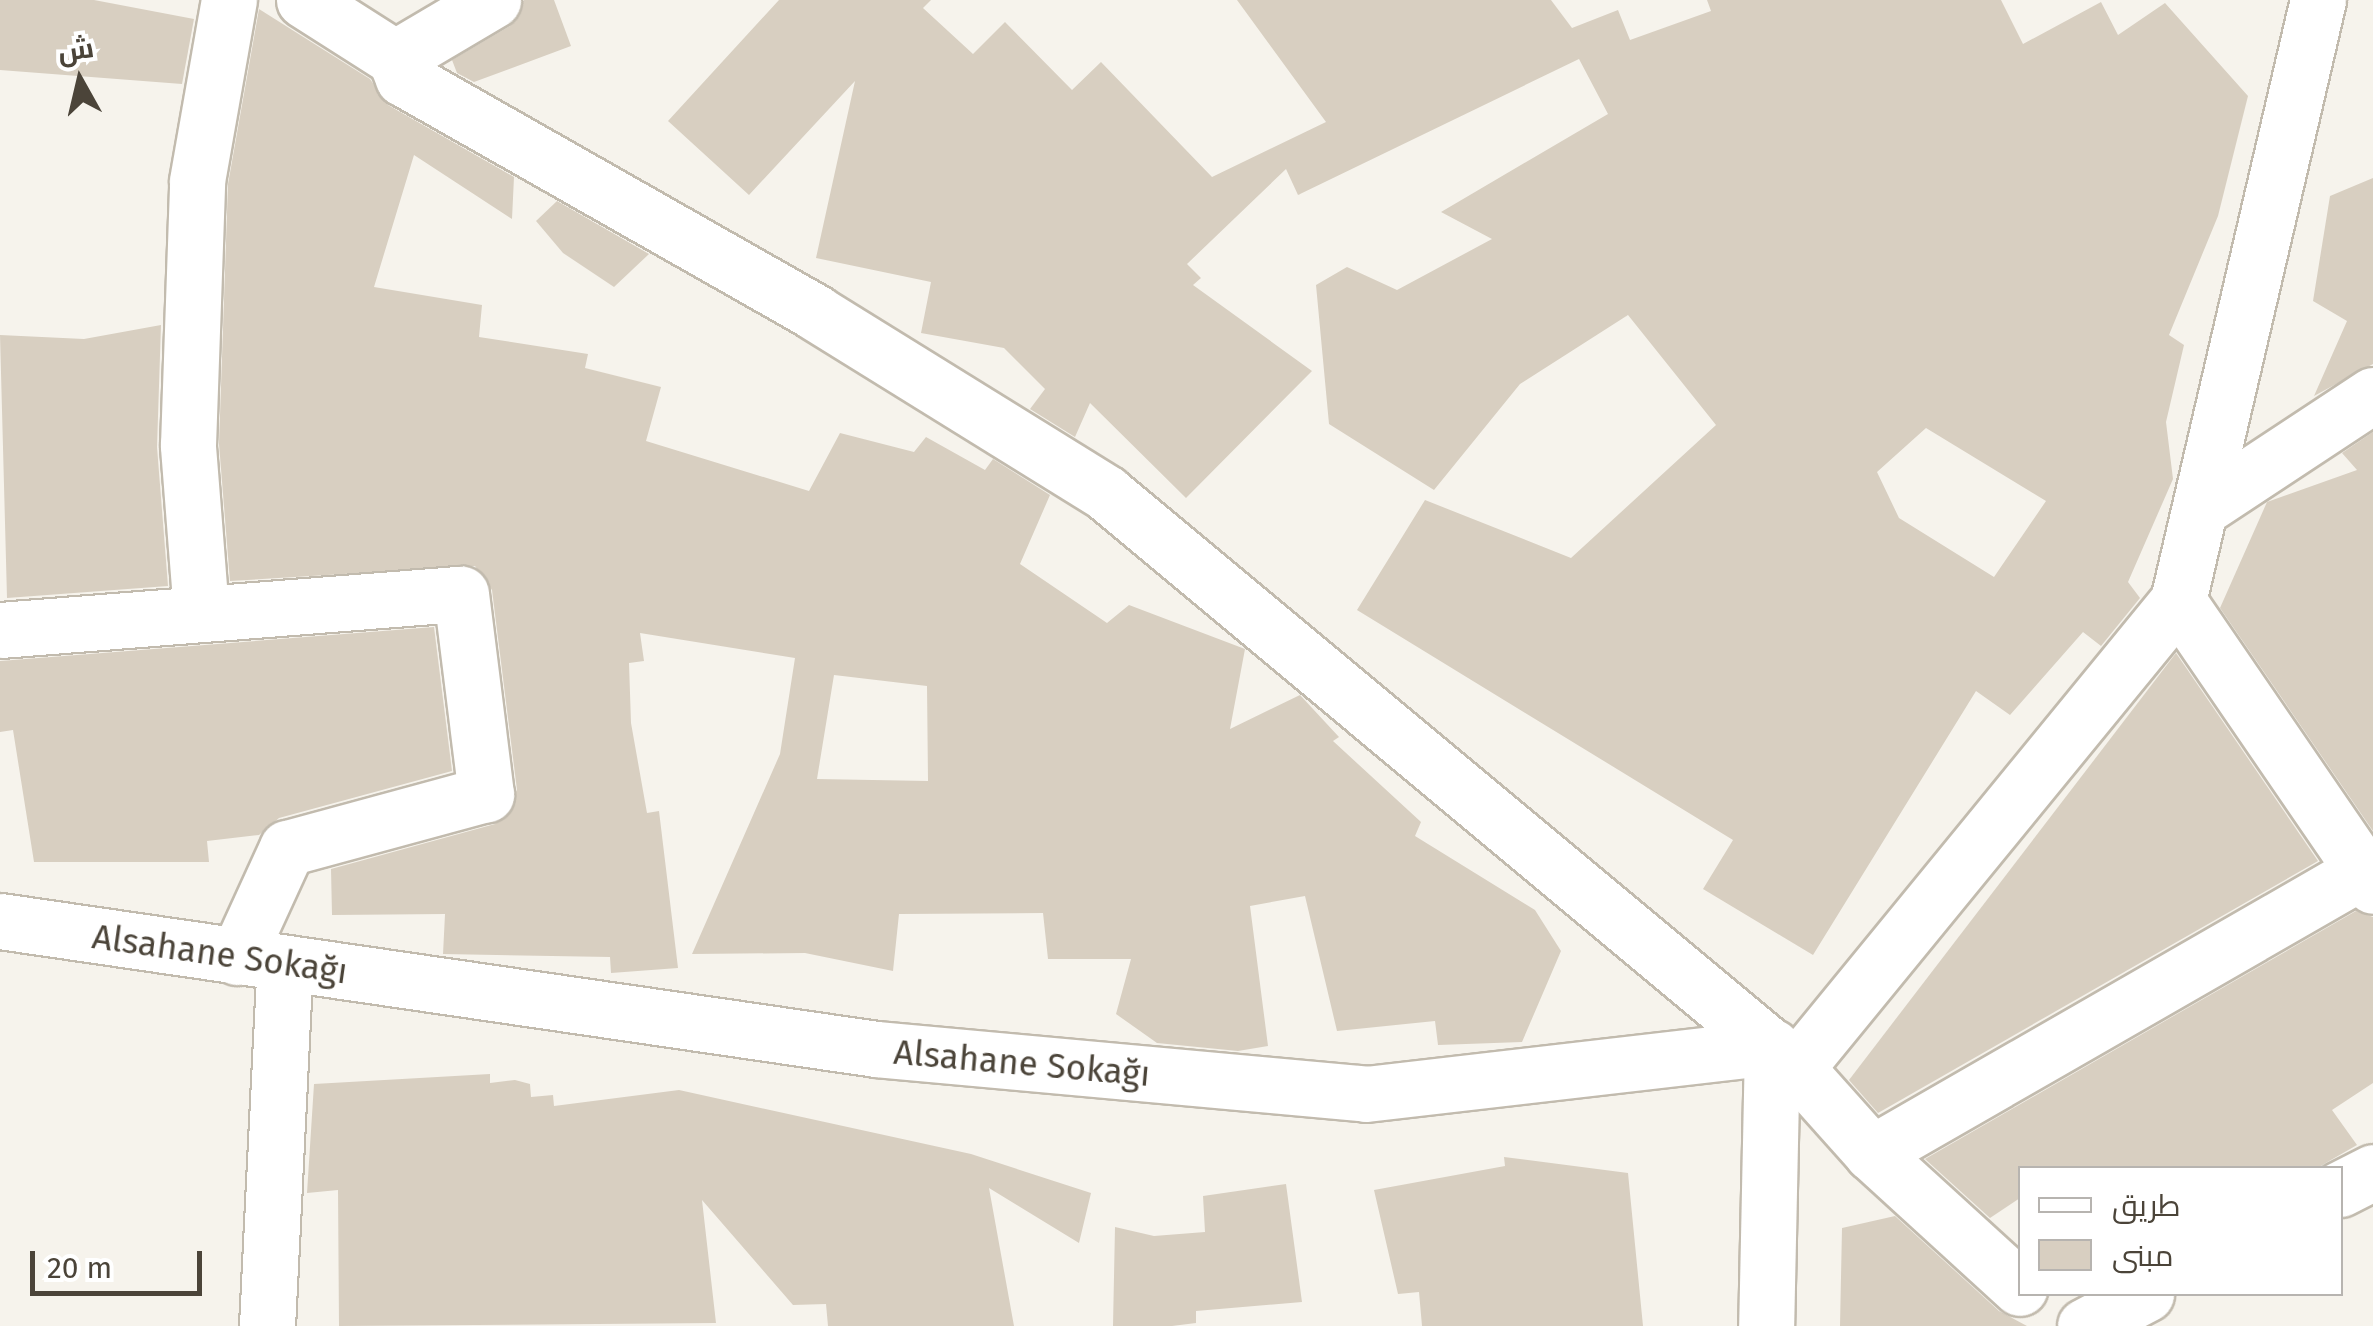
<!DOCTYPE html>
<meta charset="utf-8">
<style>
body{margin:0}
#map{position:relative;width:2373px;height:1326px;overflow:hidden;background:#f6f3ec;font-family:"Fira Sans",Cairo,sans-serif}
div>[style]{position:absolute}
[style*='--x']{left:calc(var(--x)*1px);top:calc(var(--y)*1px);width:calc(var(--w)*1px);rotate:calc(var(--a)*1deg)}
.building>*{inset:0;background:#d8cfc1}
.roads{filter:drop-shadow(2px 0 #c2bbae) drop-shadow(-2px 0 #c2bbae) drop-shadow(0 2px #c2bbae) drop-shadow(0 -2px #c2bbae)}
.street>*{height:55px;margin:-27.5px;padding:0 27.5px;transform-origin:27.5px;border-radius:27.5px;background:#fff}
span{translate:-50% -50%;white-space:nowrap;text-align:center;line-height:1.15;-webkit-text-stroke:8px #fff;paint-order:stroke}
.street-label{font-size:35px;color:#4b4439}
.legend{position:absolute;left:2018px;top:1166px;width:325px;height:130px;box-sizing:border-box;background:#fff;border:2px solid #b7b4b0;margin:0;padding:12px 18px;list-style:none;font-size:30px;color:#4b4439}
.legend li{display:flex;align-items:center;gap:20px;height:50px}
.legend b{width:50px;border:2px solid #b7b4b0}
.north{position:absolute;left:30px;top:30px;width:100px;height:100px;-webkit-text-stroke:8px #fff;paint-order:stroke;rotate:352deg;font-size:28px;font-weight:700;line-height:40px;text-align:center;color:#4b4439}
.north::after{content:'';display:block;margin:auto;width:35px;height:45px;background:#4b4439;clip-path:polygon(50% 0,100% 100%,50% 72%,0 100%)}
.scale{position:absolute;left:30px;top:1251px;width:172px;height:45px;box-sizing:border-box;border:5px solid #4b4439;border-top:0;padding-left:12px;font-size:30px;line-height:35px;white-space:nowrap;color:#4b4439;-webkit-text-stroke:8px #fff;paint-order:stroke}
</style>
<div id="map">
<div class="building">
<i style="clip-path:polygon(0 0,94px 0,194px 19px,182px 84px,0 70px)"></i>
<i style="clip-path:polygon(524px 0,554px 0,571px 46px,474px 82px,457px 73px,452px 60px,510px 26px)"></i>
<i style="clip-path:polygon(evenodd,779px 0,931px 0,923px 8px,973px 54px,1005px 22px,1072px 90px,1101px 62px,1212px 177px,1326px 122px,1237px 0,1551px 0,1572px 28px,1618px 10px,1630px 40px,1711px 11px,1707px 0,2001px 0,2023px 44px,2101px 2px,2118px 35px,2165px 3px,2248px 96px,2218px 216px,2169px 335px,2184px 345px,2166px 422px,2173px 479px,2128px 582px,2140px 598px,2101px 646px,2083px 632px,2010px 715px,1976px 691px,1813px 955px,1703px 889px,1733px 840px,1357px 610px,1425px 500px,1571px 558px,1716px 425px,1628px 315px,1520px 384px,1434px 490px,1329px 424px,1316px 285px,1347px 267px,1397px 290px,1492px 239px,1441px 212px,1608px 114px,1579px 59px,1298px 195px,1286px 169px,1187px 264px,1201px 278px,1193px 285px,1312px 371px,1186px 498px,1090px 403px,1075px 437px,1030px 409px,1045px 389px,1004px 348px,921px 333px,931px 282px,816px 258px,855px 81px,749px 195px,668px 121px,779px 0,1926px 428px,2046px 501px,1994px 577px,1899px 518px,1877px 472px,1926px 428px)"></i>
<i style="clip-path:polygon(evenodd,259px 9px,370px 79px,388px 105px,514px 177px,512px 219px,414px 155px,374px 287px,482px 305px,479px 337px,588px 354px,585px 368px,661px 387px,646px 441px,809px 491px,840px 433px,914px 452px,926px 437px,985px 470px,993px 459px,1050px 495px,1020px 564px,1107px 623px,1129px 605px,1245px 649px,1230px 729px,1300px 695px,1339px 737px,1333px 741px,1421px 822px,1415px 836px,1535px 910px,1561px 951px,1522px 1042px,1438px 1045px,1435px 1021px,1337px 1031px,1305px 896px,1250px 906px,1268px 1046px,1238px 1051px,1157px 1043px,1116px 1014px,1131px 959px,1048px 959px,1043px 913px,899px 914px,893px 971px,805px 953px,692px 954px,780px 754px,795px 658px,640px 633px,644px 661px,629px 663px,631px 723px,647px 813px,659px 811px,678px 968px,611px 973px,610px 957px,443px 954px,445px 914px,332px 915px,331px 869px,495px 824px,517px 790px,492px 590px,475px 566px,230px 581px,219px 444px,228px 184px,259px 9px,834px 675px,927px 686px,928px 781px,817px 779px,834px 675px)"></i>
<i style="clip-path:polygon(2373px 178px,2373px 364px,2314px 396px,2347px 321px,2313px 301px,2330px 196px)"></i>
<i style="clip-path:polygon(557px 201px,649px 254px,614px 287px,563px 253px,536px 221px)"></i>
<i style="clip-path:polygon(161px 325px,157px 447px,168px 586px,7px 598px,0 335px,84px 339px)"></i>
<i style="clip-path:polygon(2373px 432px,2373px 831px,2220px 608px,2267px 502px,2357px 470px,2342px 453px)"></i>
<i style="clip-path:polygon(434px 627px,452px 771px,279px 818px,259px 835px,207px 841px,209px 862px,34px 862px,13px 730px,0 732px,0 661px)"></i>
<i style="clip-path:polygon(2176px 653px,2318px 861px,1878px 1113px,1849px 1080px)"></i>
<i style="clip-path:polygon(2356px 911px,2373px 917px,2373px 1083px,2332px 1110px,2357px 1145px,2317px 1168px,2020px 1168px,2020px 1198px,1990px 1218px,1925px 1159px)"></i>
<i style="clip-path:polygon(490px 1074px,490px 1083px,515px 1080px,530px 1084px,531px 1097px,553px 1095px,554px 1106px,679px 1090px,971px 1154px,1091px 1193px,1079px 1243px,989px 1188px,1014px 1326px,828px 1326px,826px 1304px,793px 1305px,702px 1200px,716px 1323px,339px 1326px,338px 1190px,307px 1193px,314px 1084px)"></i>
<i style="clip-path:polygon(1504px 1157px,1628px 1173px,1643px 1326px,1422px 1326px,1419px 1292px,1398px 1294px,1374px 1190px,1505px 1166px)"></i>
<i style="clip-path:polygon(1286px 1184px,1302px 1302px,1196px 1311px,1196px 1323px,1172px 1326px,1113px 1326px,1115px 1227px,1154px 1236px,1205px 1232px,1203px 1196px)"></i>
<i style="clip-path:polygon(1895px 1216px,1999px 1311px,2027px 1326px,1840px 1326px,1842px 1228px)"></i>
</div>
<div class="roads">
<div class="street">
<i style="--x:304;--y:0;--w:108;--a:32.5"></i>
<i style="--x:395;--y:58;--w:22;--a:68"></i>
<i style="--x:403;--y:78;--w:475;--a:29.6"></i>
<i style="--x:816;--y:313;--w:341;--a:31.8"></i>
<i style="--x:1106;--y:493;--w:898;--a:39.81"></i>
<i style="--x:1796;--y:1068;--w:114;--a:48.2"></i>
<i style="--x:1872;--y:1153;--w:200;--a:42.4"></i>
<i style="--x:395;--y:58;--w:114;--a:-30.6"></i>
<i style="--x:2200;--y:509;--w:207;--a:-33.4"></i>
<i style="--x:2178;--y:601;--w:345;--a:55.6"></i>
<i style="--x:201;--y:612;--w:168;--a:-94.5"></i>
<i style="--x:188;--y:445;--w:264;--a:-88"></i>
<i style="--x:197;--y:181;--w:184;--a:-80"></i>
<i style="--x:0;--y:630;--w:462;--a:-4.5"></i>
<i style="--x:461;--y:594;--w:202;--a:82.9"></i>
<i style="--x:486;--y:794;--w:206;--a:164.8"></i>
<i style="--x:287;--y:848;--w:120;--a:114.6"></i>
<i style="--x:0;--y:921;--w:885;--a:8.31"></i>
<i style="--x:876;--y:1049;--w:492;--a:5.2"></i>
<i style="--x:1366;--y:1094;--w:409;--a:-6.6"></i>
<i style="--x:1772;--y:1047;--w:279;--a:91.2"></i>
<i style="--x:1796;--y:1068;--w:603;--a:-50.72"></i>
<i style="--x:2178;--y:601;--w:617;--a:-76.89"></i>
<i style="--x:1872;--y:1153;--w:578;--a:-29.89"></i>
<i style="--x:2340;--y:1189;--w:37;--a:-27"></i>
<i style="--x:267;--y:1326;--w:363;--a:-87.2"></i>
<i style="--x:2085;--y:1326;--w:69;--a:-27.7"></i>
</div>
</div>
<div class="street-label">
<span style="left:220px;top:954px;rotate:8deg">Alsahane Sokağı</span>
<span style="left:1022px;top:1063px;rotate:5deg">Alsahane Sokağı</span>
</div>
<ul class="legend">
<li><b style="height:12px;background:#fff"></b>طريق</li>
<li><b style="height:28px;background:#d8cfc1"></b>مبنى</li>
</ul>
<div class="north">ش</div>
<div class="scale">20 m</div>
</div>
